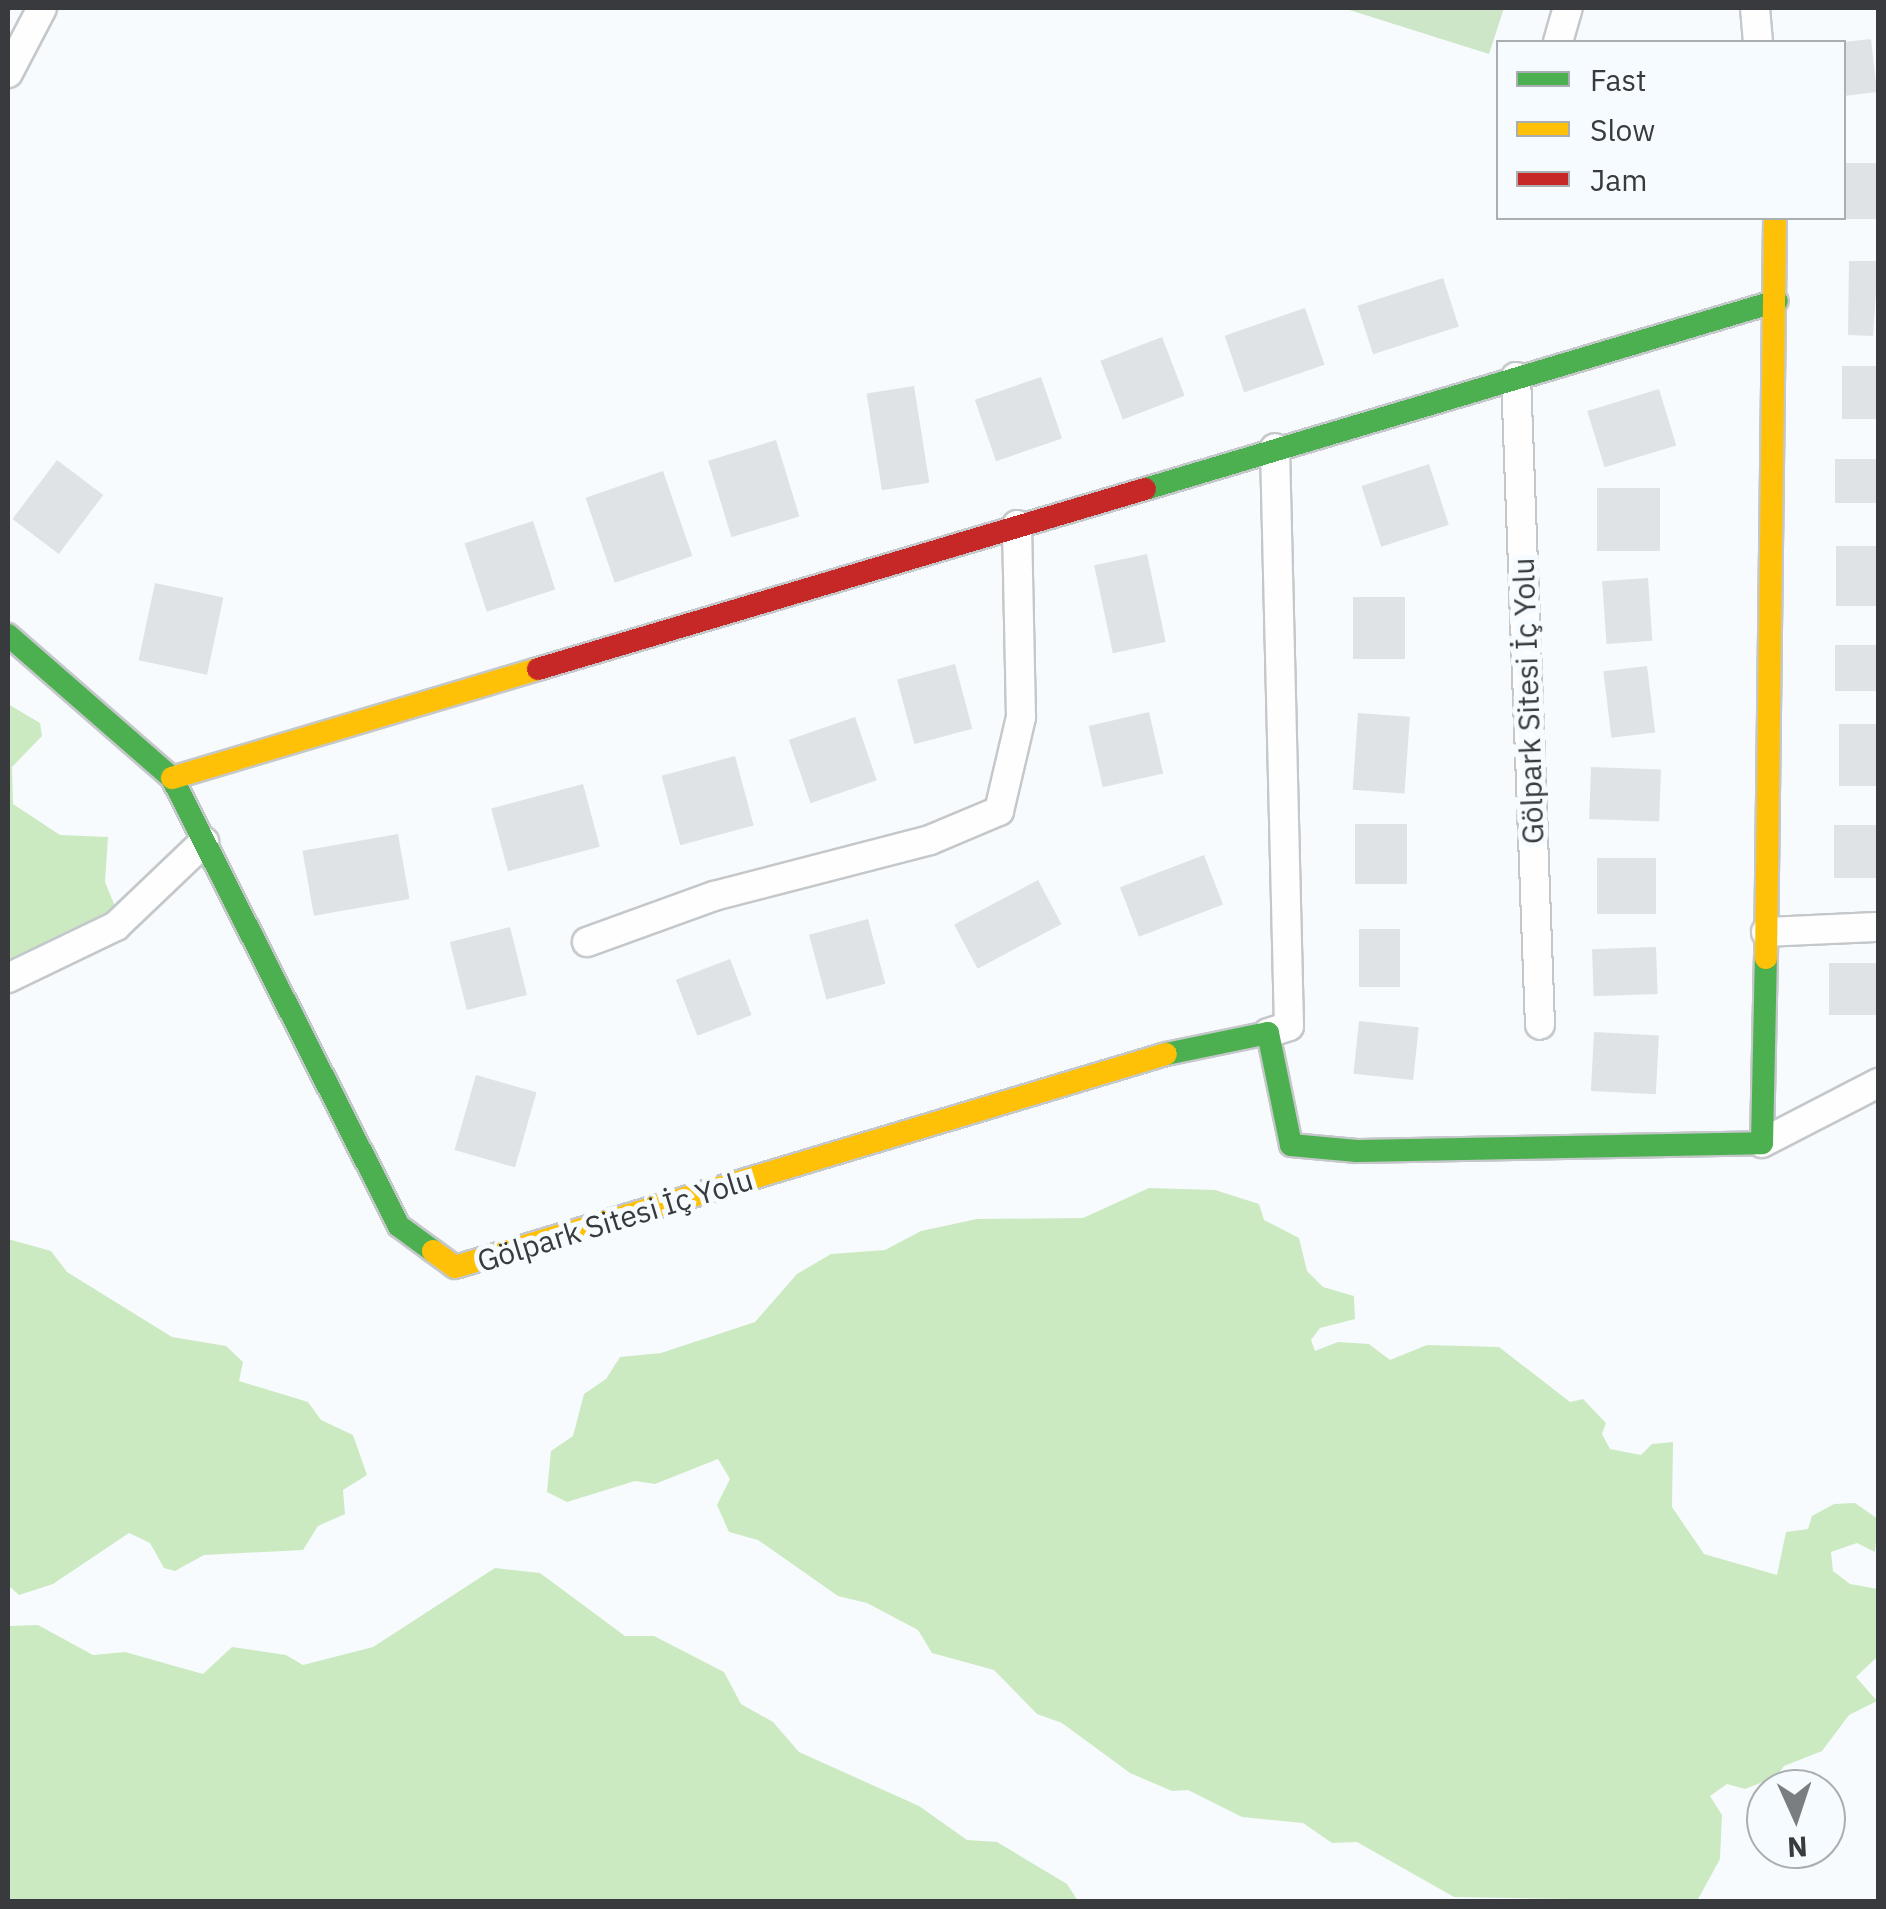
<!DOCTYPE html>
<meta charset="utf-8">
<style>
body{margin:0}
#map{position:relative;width:1886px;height:1909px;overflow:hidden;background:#f8fbfd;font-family:"IBM Plex Sans",sans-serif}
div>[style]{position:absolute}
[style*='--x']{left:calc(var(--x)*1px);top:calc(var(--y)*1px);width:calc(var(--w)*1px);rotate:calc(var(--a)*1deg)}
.green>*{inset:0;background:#cde6c7}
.forest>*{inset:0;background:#cbeac2}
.building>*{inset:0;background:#e0e3e5;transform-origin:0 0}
.roads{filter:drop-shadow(2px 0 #c5c8ca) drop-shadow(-2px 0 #c5c8ca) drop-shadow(0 2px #c5c8ca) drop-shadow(0 -2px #c5c8ca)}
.street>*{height:28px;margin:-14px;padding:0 14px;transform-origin:14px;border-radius:14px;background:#fefeff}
.fast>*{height:22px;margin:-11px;padding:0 11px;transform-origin:11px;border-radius:11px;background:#4caf50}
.slow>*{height:22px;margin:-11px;padding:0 11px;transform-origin:11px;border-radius:11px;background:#ffc107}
.jam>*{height:22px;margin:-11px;padding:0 11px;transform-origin:11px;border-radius:11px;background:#c62828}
span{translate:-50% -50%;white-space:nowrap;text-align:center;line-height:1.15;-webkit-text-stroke:10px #f6fbff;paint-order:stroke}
.street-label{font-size:30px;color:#383a3d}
.frame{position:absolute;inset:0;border:10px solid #383a3d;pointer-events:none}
.legend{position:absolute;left:1496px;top:40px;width:350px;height:180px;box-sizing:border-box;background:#f6fbff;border:2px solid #aaaeb1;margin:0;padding:12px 18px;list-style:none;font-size:30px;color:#383a3d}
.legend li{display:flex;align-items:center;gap:20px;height:50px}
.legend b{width:50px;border:2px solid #aaaeb1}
.north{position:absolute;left:1746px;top:1769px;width:100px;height:100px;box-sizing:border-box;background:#f6fbff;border:2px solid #aaaeb1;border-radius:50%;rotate:177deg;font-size:28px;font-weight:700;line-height:40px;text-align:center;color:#383a3d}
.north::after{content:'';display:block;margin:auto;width:35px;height:45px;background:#7b7e80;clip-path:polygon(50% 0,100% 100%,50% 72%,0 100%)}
</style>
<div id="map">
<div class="green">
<i style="clip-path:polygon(1343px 8px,1504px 8px,1489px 54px)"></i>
</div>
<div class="forest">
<i style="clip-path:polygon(8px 704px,40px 723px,42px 736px,12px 767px,13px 804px,60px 835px,108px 837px,105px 882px,119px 916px,8px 964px)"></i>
<i style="clip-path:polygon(1149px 1188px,1215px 1190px,1259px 1204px,1264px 1220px,1299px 1238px,1307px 1271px,1323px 1287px,1354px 1296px,1355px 1319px,1320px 1328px,1311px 1340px,1315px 1351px,1338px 1342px,1369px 1344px,1390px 1360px,1427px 1345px,1499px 1347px,1570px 1402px,1583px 1399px,1606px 1423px,1602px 1434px,1610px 1449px,1641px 1455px,1652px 1444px,1673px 1442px,1672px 1507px,1704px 1554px,1777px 1575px,1786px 1532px,1808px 1529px,1812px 1516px,1834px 1504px,1855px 1503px,1878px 1519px,1875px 1552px,1857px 1543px,1831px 1552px,1833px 1571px,1850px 1584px,1878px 1589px,1878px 1656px,1856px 1677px,1877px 1701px,1849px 1715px,1822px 1751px,1784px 1766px,1776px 1777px,1745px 1789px,1727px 1784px,1710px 1796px,1722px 1815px,1720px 1859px,1697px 1901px,1454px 1897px,1357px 1842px,1332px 1843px,1303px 1823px,1242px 1817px,1188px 1790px,1172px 1791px,1130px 1773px,1062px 1723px,1037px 1714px,994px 1670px,932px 1653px,918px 1630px,867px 1603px,838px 1596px,758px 1540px,729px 1532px,717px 1505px,730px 1479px,718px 1459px,655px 1484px,635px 1481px,567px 1502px,547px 1492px,551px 1451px,573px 1436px,584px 1394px,606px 1379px,620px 1357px,661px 1353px,755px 1322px,797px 1274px,831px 1254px,885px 1250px,921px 1231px,977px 1219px,1083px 1218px)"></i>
<i style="clip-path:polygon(8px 1239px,51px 1251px,67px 1272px,172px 1337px,226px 1346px,243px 1362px,239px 1381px,308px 1402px,321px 1420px,353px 1435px,367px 1475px,343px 1490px,345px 1514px,318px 1526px,303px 1550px,204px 1555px,175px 1571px,164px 1568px,150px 1543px,129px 1533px,53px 1584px,19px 1595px,8px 1585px)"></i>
<i style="clip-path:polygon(495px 1568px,540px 1573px,625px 1636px,654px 1636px,724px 1672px,741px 1704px,773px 1722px,799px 1752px,919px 1806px,967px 1840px,997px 1842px,1067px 1884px,1078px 1901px,8px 1901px,8px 1626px,38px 1625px,93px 1655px,125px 1652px,203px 1674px,232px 1647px,286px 1655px,303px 1665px,373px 1647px)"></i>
</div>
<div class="building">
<i style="clip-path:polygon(1871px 39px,1877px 92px,1844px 96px,1844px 42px)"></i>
<i style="left:1878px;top:163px;width:56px;height:34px;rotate:90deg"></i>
<i style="clip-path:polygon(1849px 261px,1878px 261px,1873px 336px,1848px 335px)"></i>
<i style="left:1443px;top:278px;width:51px;height:90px;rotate:72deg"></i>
<i style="left:1305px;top:308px;width:60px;height:85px;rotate:71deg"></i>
<i style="left:1162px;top:337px;width:63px;height:66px;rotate:69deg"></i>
<i style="left:1878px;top:366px;width:53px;height:36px;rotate:90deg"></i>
<i style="left:1041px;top:377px;width:65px;height:70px;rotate:71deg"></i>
<i style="left:914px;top:386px;width:98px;height:48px;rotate:81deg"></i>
<i style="left:1659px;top:389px;width:59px;height:75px;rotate:73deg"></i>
<i style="left:776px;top:440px;width:80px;height:71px;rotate:73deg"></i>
<i style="left:1835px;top:459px;width:43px;height:44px"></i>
<i style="left:57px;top:460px;width:58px;height:74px;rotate:37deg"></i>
<i style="left:1429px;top:464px;width:64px;height:71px;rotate:72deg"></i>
<i style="left:663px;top:471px;width:90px;height:82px;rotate:71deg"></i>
<i style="left:1660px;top:488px;width:63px;height:63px;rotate:90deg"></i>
<i style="left:533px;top:521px;width:72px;height:72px;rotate:72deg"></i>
<i style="left:1836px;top:546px;width:42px;height:60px"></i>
<i style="left:1147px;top:554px;width:90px;height:54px;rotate:78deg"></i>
<i style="left:1648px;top:578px;width:63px;height:46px;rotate:86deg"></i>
<i style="left:155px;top:583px;width:70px;height:79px;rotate:12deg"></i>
<i style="left:1353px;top:597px;width:52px;height:62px"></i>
<i style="left:1878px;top:645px;width:46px;height:43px;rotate:90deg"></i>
<i style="left:955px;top:664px;width:67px;height:60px;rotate:75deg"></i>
<i style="left:1647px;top:666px;width:67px;height:44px;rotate:83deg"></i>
<i style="left:1149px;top:712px;width:63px;height:62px;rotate:77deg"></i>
<i style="left:1358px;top:713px;width:52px;height:77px;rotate:4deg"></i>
<i style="left:855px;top:717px;width:67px;height:70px;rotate:71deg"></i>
<i style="left:1878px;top:724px;width:62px;height:39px;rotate:90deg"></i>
<i style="left:735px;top:756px;width:72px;height:76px;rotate:75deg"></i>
<i style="left:1591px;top:767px;width:70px;height:52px;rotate:2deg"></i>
<i style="left:583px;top:784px;width:65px;height:95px;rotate:75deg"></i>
<i style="left:1355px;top:824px;width:52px;height:60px"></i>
<i style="left:1878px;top:825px;width:53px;height:44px;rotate:90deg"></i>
<i style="left:398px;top:834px;width:66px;height:97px;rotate:80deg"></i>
<i style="left:1204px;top:855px;width:53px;height:90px;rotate:69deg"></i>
<i style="left:1656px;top:858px;width:56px;height:59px;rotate:90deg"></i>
<i style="left:1038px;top:880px;width:50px;height:95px;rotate:62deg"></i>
<i style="left:868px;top:919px;width:67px;height:61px;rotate:75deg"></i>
<i style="left:510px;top:927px;width:70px;height:62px;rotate:76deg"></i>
<i style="left:1359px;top:929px;width:41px;height:58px"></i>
<i style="left:1656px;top:947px;width:47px;height:64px;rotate:88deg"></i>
<i style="left:730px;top:959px;width:60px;height:58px;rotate:69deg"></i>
<i style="left:1878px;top:963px;width:52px;height:49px;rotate:90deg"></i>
<i style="left:1359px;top:1021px;width:60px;height:53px;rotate:6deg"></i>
<i style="left:1594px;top:1032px;width:65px;height:59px;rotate:3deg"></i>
<i style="left:476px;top:1075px;width:63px;height:78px;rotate:16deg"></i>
</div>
<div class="roads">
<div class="street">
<i style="--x:1755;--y:8;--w:34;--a:85"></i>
<i style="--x:1558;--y:42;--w:35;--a:-74"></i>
<i style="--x:8;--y:73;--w:73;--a:-62.4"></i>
<i style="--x:1516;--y:377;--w:648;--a:87.88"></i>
<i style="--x:1766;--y:932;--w:112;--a:-2.6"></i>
<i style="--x:587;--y:942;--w:135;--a:-19.9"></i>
<i style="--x:714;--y:896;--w:223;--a:-14.5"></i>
<i style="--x:930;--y:840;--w:75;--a:-22.8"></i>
<i style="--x:999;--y:811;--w:97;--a:-76.8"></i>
<i style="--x:1021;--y:717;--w:192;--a:-91.2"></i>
<i style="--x:8;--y:978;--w:120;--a:-25.7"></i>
<i style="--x:116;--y:926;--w:122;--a:-43.7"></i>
<i style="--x:1268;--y:1033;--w:22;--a:-18"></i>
<i style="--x:1289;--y:1026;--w:578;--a:-91.39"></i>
<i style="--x:1762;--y:1143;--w:131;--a:-27.3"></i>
</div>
<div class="fast">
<i style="--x:1145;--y:489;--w:659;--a:-16.57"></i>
<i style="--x:8;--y:635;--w:218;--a:41.1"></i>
<i style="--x:172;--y:778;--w:502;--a:63.13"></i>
<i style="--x:399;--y:1226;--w:42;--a:36.3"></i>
<i style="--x:1166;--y:1054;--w:104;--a:-11.6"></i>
<i style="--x:1268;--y:1033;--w:114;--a:78.4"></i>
<i style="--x:1291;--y:1145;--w:66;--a:5.2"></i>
<i style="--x:1357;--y:1151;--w:405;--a:-1.1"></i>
<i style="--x:1762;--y:1143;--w:185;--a:-88.8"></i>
</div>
<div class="slow">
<i style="--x:172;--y:778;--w:382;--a:-16.6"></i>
<i style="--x:1766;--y:958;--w:740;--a:-89.3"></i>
<i style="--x:433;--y:1251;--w:27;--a:36"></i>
<i style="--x:455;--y:1267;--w:742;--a:-16.68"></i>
</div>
<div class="jam">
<i style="--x:538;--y:669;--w:633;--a:-16.52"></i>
</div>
</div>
<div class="street-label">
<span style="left:1528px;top:701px;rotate:-92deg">Gölpark Sitesi İç Yolu</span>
<span style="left:615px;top:1220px;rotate:-17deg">Gölpark Sitesi İç Yolu</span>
</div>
<div class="frame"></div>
<ul class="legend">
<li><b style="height:12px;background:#4caf50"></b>Fast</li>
<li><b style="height:12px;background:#ffc107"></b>Slow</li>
<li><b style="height:12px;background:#c62828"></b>Jam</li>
</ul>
<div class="north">N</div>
</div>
